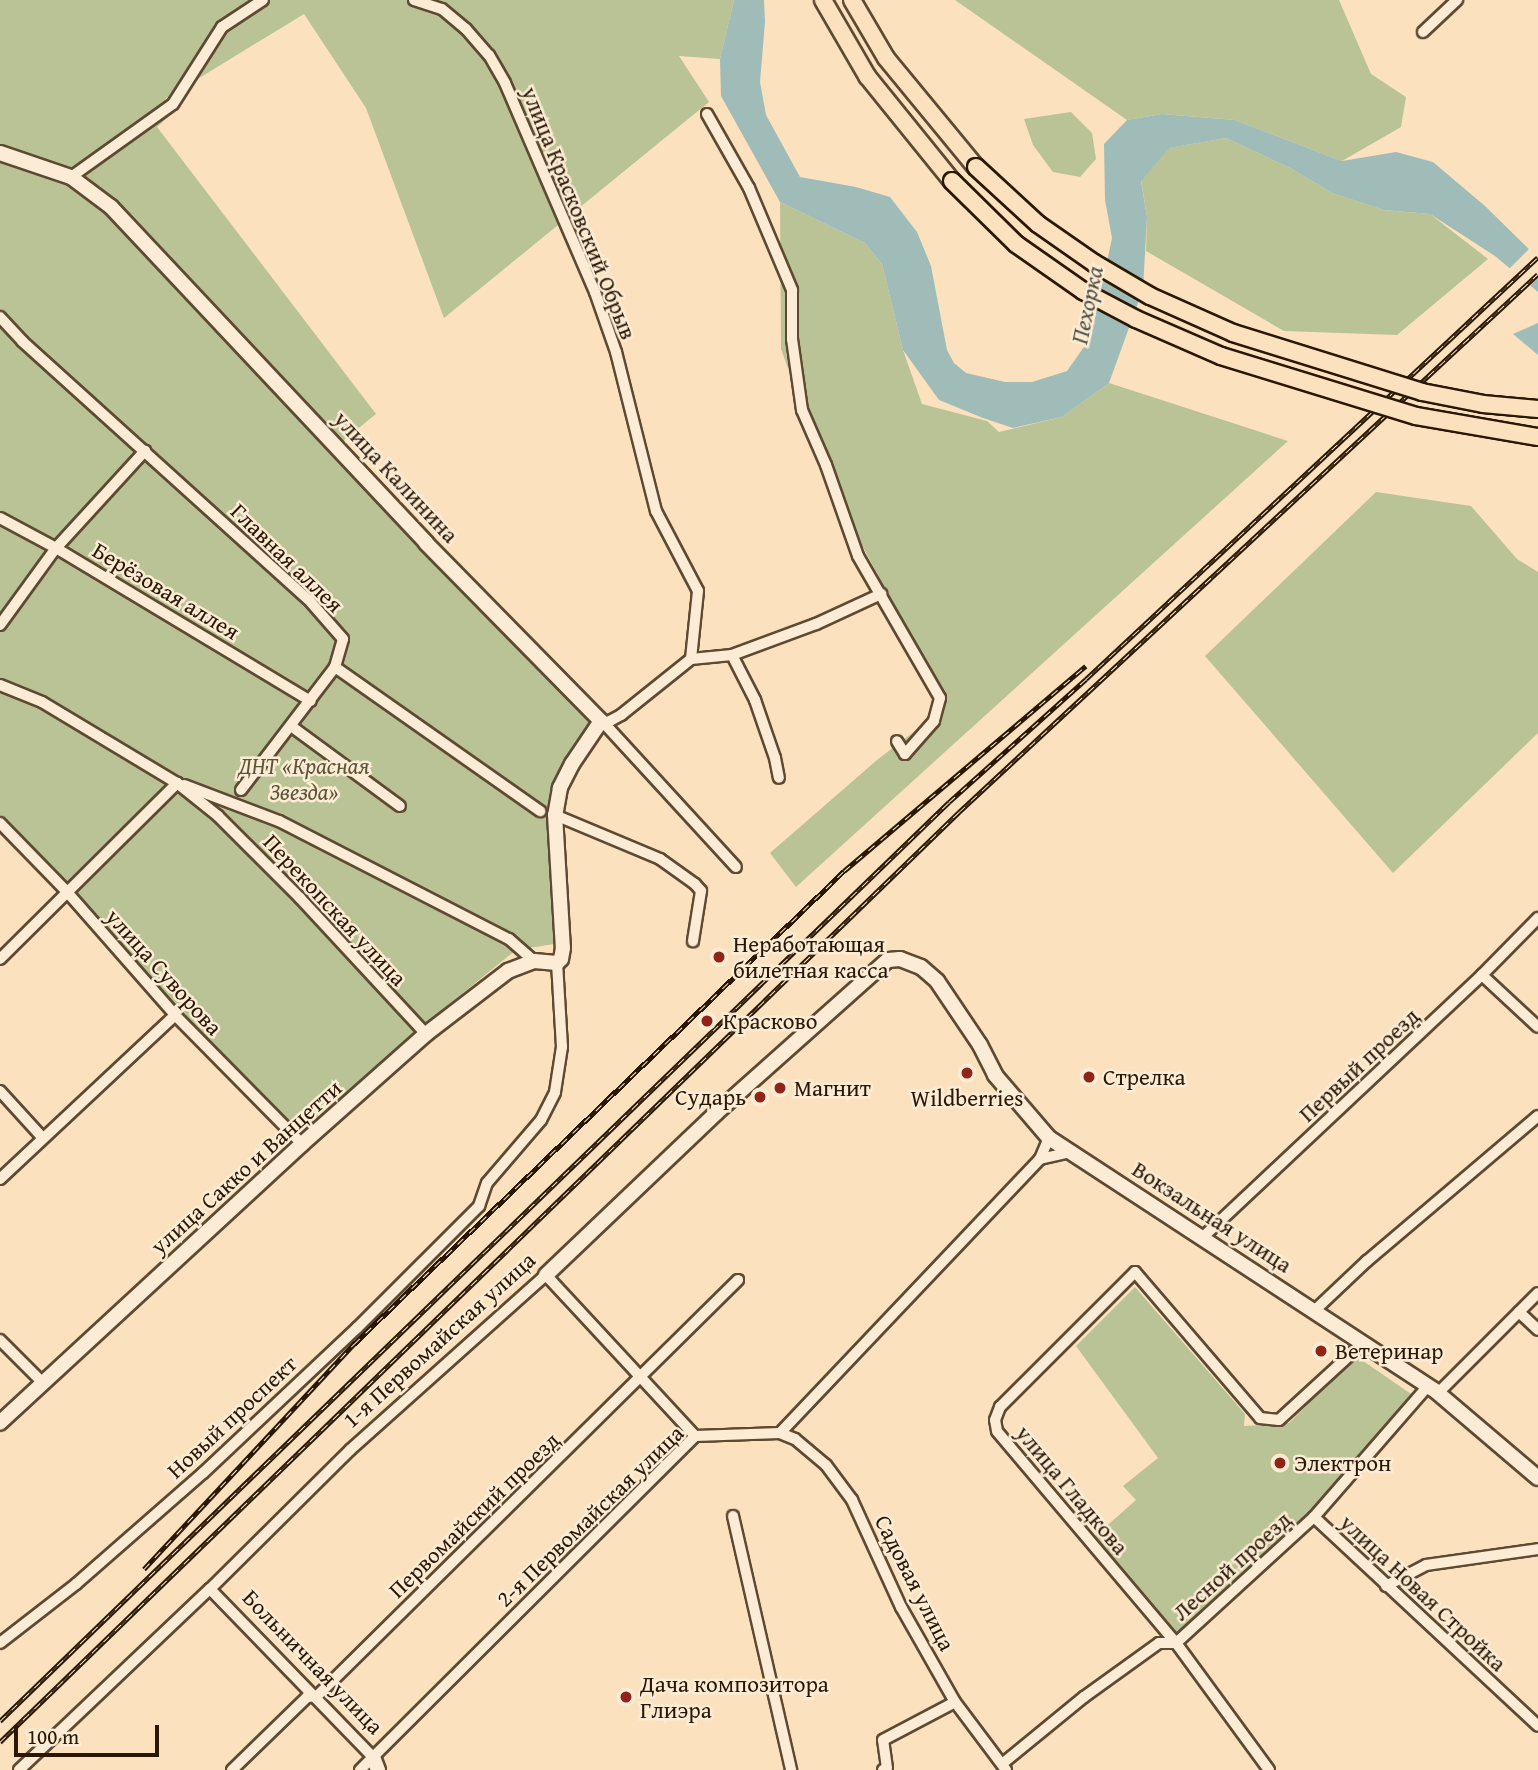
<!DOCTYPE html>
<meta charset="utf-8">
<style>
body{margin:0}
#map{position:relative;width:1538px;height:1770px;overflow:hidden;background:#fbe1be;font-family:"Gentium Book Plus",serif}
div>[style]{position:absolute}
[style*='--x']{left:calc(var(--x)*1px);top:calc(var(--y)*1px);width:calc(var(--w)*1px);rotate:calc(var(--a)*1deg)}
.green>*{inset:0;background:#bac395}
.water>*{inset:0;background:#a0bcb8}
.pier>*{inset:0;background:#fbe1be}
.roads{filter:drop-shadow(2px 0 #5e4a32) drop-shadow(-2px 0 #5e4a32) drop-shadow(0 2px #5e4a32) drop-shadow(0 -2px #5e4a32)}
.street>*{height:10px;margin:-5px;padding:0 5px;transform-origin:5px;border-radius:5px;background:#fcecd5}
.secondary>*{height:14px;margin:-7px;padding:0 7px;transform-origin:7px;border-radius:7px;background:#fcecd5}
.primary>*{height:16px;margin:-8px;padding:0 8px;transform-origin:8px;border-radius:8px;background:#fbe1be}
.rail>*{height:5px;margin-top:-2.5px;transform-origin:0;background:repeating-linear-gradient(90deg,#fcecd5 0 8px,#2a1804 0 16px);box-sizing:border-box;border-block:2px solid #2a1804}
.bridges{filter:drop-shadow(2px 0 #2a1804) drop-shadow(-2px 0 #2a1804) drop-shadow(0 2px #2a1804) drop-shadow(0 -2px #2a1804)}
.primary-bridge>*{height:16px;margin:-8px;padding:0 8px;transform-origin:8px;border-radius:8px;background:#fbe1be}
.dots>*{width:19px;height:19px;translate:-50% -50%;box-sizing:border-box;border:4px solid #fcecd5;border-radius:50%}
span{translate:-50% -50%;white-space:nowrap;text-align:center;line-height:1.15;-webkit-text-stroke:5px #fcecd5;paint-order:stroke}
.street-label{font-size:23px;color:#2a1804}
.park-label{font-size:23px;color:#5c5437;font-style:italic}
.poi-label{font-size:23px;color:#2a1804}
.left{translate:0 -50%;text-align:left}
.right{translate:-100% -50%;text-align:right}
.water-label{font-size:24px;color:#535143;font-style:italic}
.scale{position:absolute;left:14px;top:1725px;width:145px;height:32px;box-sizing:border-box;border:4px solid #2a1804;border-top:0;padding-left:9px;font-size:21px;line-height:24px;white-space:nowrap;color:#2a1804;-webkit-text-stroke:5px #fcecd5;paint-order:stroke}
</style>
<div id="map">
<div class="green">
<i style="clip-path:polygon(0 0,734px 0,720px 59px,679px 56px,709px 102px,444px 318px,366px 108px,304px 14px,165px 99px,176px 110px,157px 127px,376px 414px,339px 444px,195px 310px,593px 722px,580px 739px,554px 786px,551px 808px,554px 944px,516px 950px,426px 1023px,353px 1094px,303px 1135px,177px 1012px,64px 880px,0 815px)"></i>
<i style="clip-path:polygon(955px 0,1339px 0,1371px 74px,1406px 97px,1401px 127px,1342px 161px,1235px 120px,1162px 114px,1127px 120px)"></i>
<i style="clip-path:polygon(1071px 112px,1092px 133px,1096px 159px,1080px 177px,1053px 172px,1033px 145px,1024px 119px)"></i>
<i style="clip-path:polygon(1226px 138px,1290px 168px,1332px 193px,1384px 210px,1430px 214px,1488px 259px,1397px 335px,1284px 331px,1146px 251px,1147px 217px,1140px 173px,1168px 148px)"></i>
<i style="clip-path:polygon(780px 202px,865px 243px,882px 264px,903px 350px,922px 404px,987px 421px,999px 432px,1062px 417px,1109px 383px,1288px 441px,796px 887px,770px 853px,877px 760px,924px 724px,938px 696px,891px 599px,831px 488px,781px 349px)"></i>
<i style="clip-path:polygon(1376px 492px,1471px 506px,1517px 559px,1538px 572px,1538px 733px,1393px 873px,1205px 656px)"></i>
<i style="clip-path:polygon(1135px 1287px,1245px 1414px,1244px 1426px,1289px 1423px,1356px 1356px,1414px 1396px,1309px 1515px,1174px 1636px,1093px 1538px,1136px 1500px,1123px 1486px,1158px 1458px,1076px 1346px)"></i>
</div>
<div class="water">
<i style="clip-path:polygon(734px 0,764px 0,765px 22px,760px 82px,766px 115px,800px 177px,856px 187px,890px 197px,917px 232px,931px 266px,947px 350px,954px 363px,966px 373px,1005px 382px,1032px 382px,1067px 371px,1091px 337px,1112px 238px,1105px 200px,1104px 144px,1127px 120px,1162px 114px,1235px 120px,1342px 161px,1396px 152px,1433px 162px,1485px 206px,1538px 258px,1538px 292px,1495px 256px,1430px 214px,1384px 210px,1332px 193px,1290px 168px,1226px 138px,1169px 148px,1141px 181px,1147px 217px,1143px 289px,1109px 383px,1062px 417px,1013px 428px,983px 418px,939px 400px,903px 350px,882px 264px,865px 243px,780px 202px,721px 96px,720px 59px)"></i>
<i style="clip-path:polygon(1538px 323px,1538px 355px,1513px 334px)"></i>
</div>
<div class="pier">
<i style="clip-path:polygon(1531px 247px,1538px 254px,1538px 278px,1527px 289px,1507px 271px)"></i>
</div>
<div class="roads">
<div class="street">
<i style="--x:414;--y:0;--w:29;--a:18"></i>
<i style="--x:442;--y:9;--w:31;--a:40"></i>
<i style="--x:466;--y:29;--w:35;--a:49"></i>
<i style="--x:489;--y:55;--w:32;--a:60"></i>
<i style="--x:505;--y:83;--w:228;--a:66.7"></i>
<i style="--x:595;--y:292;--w:64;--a:70.7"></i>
<i style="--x:616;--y:352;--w:164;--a:75.9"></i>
<i style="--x:656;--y:511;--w:90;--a:62.3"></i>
<i style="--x:698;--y:591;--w:68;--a:95.9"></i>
<i style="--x:1423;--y:32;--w:47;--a:-43.3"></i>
<i style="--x:707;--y:114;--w:85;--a:60.4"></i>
<i style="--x:749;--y:188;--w:111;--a:67.1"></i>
<i style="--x:792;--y:290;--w:49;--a:90"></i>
<i style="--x:792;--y:339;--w:72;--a:82"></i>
<i style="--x:802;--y:410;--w:60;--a:66.4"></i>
<i style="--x:826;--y:465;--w:96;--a:70.6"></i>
<i style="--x:858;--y:556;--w:164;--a:60"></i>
<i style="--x:940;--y:698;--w:24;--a:105"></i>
<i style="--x:934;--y:721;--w:44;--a:131.3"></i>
<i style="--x:905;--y:754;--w:15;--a:-122"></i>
<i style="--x:71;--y:177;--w:125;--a:-35.6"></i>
<i style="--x:173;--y:104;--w:91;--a:-57.5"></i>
<i style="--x:222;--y:27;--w:49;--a:-33.4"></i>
<i style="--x:0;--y:317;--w:33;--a:47"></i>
<i style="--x:22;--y:341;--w:385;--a:42.1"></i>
<i style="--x:308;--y:599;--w:53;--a:48.8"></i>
<i style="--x:343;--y:639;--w:29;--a:106"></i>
<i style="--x:335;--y:667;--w:251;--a:35.1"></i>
<i style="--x:0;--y:518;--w:64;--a:28.2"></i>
<i style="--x:56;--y:548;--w:297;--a:31"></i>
<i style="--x:0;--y:625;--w:95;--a:-54"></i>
<i style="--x:56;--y:548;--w:132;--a:-47.5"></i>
<i style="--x:732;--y:655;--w:51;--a:62.9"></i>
<i style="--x:755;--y:700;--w:61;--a:71"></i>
<i style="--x:775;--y:758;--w:20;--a:79"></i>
<i style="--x:0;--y:685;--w:45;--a:22"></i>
<i style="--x:42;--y:702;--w:157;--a:31"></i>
<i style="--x:177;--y:783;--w:53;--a:38.8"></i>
<i style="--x:218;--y:816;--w:116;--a:45"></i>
<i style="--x:300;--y:898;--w:185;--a:47.2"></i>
<i style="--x:601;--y:721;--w:7;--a:8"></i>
<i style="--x:608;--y:722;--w:15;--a:-28"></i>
<i style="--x:621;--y:715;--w:90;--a:-38.7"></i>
<i style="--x:691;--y:659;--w:41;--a:-5.6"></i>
<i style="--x:732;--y:655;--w:90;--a:-20.3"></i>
<i style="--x:816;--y:624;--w:72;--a:-24.8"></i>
<i style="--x:602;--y:721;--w:198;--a:47.5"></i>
<i style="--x:291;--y:726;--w:135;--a:36.3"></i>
<i style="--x:184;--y:785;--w:102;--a:20.8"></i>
<i style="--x:279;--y:821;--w:259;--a:27.2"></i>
<i style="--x:509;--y:939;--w:33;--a:41"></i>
<i style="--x:241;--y:790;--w:155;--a:-52.6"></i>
<i style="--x:555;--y:815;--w:114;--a:22.7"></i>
<i style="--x:660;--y:859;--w:43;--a:35.5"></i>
<i style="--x:695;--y:884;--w:9;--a:49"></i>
<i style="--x:701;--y:891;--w:51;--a:99.1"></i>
<i style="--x:0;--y:823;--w:98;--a:45.8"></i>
<i style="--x:68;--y:893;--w:162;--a:48.7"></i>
<i style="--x:175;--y:1015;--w:181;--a:45.4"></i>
<i style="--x:0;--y:959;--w:250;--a:-44.8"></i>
<i style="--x:1482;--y:975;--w:76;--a:42.9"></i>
<i style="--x:0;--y:1091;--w:62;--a:47.6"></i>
<i style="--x:1040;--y:1159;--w:32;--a:-13"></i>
<i style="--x:0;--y:1179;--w:240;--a:-43.1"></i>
<i style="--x:1203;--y:1237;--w:383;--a:-43.2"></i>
<i style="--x:1482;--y:975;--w:80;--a:-45.5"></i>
<i style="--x:1313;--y:1312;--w:74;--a:-43.4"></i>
<i style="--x:1367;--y:1261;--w:224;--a:-40.3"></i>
<i style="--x:1519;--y:1312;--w:26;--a:43"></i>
<i style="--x:0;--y:1340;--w:59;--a:45"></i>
<i style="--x:1438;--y:1393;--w:141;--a:-45"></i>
<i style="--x:780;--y:1433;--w:378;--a:-46.5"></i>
<i style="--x:1040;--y:1159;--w:23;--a:-67"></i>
<i style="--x:733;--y:1516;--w:261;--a:77.1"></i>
<i style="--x:1314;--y:1517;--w:306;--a:43"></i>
<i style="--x:1386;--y:1586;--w:45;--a:-27.7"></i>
<i style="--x:1426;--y:1565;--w:113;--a:-8.1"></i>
<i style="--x:210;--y:1589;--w:234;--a:45.9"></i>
<i style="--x:0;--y:1643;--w:96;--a:-37.8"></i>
<i style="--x:76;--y:1584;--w:169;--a:-41.2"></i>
<i style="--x:203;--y:1473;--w:212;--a:-43.3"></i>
<i style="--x:357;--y:1328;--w:173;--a:-45"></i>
<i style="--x:479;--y:1206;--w:24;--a:-71"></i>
<i style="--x:487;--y:1183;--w:83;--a:-49.4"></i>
<i style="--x:541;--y:1120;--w:31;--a:-63"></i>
<i style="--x:555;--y:1092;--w:46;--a:-81.2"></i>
<i style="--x:562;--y:1047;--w:84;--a:-93.4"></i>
<i style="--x:1002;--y:1764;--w:106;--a:-39.3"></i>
<i style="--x:1084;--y:1697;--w:92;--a:-35.8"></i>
<i style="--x:1159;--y:1643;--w:17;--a:0"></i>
<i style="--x:1176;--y:1643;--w:187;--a:-42.4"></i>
<i style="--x:1314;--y:1517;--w:174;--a:-49"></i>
<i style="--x:19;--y:1770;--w:263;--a:-43.5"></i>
<i style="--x:210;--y:1589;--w:197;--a:-44.8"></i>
<i style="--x:350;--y:1450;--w:263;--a:-41.8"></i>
<i style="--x:546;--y:1275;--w:219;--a:47.2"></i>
<i style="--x:232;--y:1770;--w:105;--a:-44.2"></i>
<i style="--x:307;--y:1697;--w:10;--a:-6"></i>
<i style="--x:317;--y:1696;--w:592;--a:-44.66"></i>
<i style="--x:360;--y:1770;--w:473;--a:-44.9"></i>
<i style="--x:695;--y:1436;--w:85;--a:-2"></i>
<i style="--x:780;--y:1433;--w:16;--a:22"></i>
<i style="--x:795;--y:1439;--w:40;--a:40"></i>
<i style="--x:826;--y:1465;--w:44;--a:53.4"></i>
<i style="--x:852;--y:1500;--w:118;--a:65.4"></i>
<i style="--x:901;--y:1607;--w:109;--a:60.4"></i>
<i style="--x:955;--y:1702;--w:85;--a:53.1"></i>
<i style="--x:883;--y:1770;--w:4;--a:-27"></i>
<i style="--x:887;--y:1768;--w:28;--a:-98"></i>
<i style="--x:883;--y:1740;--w:81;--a:-27.8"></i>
<i style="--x:1269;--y:1770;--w:157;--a:-126.2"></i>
<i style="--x:1176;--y:1643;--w:277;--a:-130.2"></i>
<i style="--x:997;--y:1431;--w:11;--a:-100"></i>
<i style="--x:995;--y:1420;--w:14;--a:-69"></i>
<i style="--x:1000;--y:1407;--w:191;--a:-45"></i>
<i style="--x:1135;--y:1272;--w:192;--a:49.4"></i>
<i style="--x:1260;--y:1418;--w:19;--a:6"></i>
<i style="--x:1279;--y:1420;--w:114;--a:-42.5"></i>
</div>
<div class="secondary">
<i style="--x:0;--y:153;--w:75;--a:18.7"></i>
<i style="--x:71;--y:177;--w:50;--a:36.9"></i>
<i style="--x:111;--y:207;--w:461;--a:46.8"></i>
<i style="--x:426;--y:543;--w:250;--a:45.5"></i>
<i style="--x:601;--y:721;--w:52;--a:124"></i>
<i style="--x:572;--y:764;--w:27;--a:117"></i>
<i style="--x:560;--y:788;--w:27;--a:100"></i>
<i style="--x:555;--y:815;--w:133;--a:86.6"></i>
<i style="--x:563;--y:948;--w:11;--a:100"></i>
<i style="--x:561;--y:959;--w:6;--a:135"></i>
<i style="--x:557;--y:963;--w:23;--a:-175"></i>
<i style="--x:534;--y:961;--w:28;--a:159"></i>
<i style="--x:508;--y:971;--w:103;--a:142.5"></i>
<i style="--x:426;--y:1034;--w:166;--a:138.4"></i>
<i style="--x:302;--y:1144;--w:411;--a:137.3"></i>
<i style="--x:546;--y:1275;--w:235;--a:-43.6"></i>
<i style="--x:716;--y:1113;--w:230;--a:-41.7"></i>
<i style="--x:888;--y:960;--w:12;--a:-5"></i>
<i style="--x:900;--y:959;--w:22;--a:21"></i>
<i style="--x:921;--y:967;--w:21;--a:41"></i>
<i style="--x:937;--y:981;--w:77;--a:56.1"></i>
<i style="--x:980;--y:1045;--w:34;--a:63"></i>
<i style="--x:995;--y:1075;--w:83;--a:49.4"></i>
<i style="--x:1049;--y:1138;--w:465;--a:33.2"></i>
<i style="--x:1438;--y:1393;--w:131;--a:40.4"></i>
<i style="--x:373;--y:1757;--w:14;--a:69"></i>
</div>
<div class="primary">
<i style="--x:823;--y:0;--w:88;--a:59.9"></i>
<i style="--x:867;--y:76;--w:135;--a:51"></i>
<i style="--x:852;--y:0;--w:67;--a:59.6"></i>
<i style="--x:886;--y:58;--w:141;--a:50.5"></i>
</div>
</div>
<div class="rail">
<i style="--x:144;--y:1569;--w:308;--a:-47"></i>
<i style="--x:354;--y:1344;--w:681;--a:-43.99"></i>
<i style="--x:844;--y:871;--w:317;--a:-40.3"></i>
<i style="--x:0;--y:1721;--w:1321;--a:-44.08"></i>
<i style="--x:949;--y:802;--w:184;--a:-41.9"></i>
<i style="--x:1086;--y:679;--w:618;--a:-43.03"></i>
<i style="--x:0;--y:1742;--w:1336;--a:-44.12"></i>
<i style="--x:959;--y:812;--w:790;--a:-42.9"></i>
</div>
<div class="bridges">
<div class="primary-bridge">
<i style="--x:976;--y:167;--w:84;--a:42.6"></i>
<i style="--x:1038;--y:224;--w:68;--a:34.9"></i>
<i style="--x:1094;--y:263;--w:65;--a:30.5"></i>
<i style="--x:1150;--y:296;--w:91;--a:24"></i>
<i style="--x:1233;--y:333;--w:198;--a:17.3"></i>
<i style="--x:1422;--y:392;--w:62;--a:11.1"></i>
<i style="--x:1483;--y:404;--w:55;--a:5.2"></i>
<i style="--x:952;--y:181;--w:90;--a:44.5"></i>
<i style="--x:1016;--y:244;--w:82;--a:35"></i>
<i style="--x:1083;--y:291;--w:60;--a:27.8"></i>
<i style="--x:1136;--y:319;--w:93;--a:23.5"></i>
<i style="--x:1221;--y:356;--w:204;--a:17.1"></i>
<i style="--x:1416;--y:416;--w:124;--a:9.8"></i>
</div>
</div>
<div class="dots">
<i style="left:719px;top:957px;background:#8f2418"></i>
<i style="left:707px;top:1021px;background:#8f2418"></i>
<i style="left:967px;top:1073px;background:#8f2418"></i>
<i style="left:1089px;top:1077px;background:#8f2418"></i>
<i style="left:780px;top:1088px;background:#8f2418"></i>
<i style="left:760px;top:1097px;background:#8f2418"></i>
<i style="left:1321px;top:1351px;background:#8f2418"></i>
<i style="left:1280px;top:1463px;background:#8f2418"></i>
<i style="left:626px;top:1697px;background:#8f2418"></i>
</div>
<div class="street-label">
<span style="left:579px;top:213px;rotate:68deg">улица Красковский Обрыв</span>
<span style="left:396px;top:477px;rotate:47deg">улица Калинина</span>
<span style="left:287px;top:558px;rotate:44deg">Главная аллея</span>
<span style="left:166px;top:591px;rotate:31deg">Берёзовая аллея</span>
<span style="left:335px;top:910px;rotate:47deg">Перекопская улица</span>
<span style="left:164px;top:972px;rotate:48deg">улица Суворова</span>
<span style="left:1359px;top:1065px;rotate:-43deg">Первый проезд</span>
<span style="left:246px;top:1167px;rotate:-42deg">улица Сакко и Ванцетти</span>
<span style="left:1212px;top:1217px;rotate:33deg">Вокзальная улица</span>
<span style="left:439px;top:1340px;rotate:-42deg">1-я Первомайская улица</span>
<span style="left:232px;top:1417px;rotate:-43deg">Новый проспект</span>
<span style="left:1072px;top:1490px;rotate:50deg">улица Гладкова</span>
<span style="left:474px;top:1515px;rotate:-44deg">Первомайский проезд</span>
<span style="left:590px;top:1516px;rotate:-44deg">2-я Первомайская улица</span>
<span style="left:1232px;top:1566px;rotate:-42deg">Лесной проезд</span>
<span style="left:915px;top:1583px;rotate:63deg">Садовая улица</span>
<span style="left:1423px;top:1593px;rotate:43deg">улица Новая Стройка</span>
<span style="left:313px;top:1662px;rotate:46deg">Больничная улица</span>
</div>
<div class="park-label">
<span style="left:304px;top:779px">ДНТ «Красная<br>Звезда»</span>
</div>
<div class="poi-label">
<span class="left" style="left:733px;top:957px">Неработающая<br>билетная касса</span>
<span class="left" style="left:723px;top:1021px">Красково</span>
<span class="left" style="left:1103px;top:1077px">Стрелка</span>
<span class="left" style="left:794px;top:1088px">Магнит</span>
<span class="right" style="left:746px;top:1097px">Сударь</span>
<span style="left:967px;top:1098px">Wildberries</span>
<span class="left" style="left:1335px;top:1351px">Ветеринар</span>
<span class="left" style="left:1294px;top:1463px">Электрон</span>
<span class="left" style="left:640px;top:1697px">Дача композитора<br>Глиэра</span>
</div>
<div class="water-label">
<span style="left:1087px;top:305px;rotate:-78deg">Пехорка</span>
</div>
<div class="scale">100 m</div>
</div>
